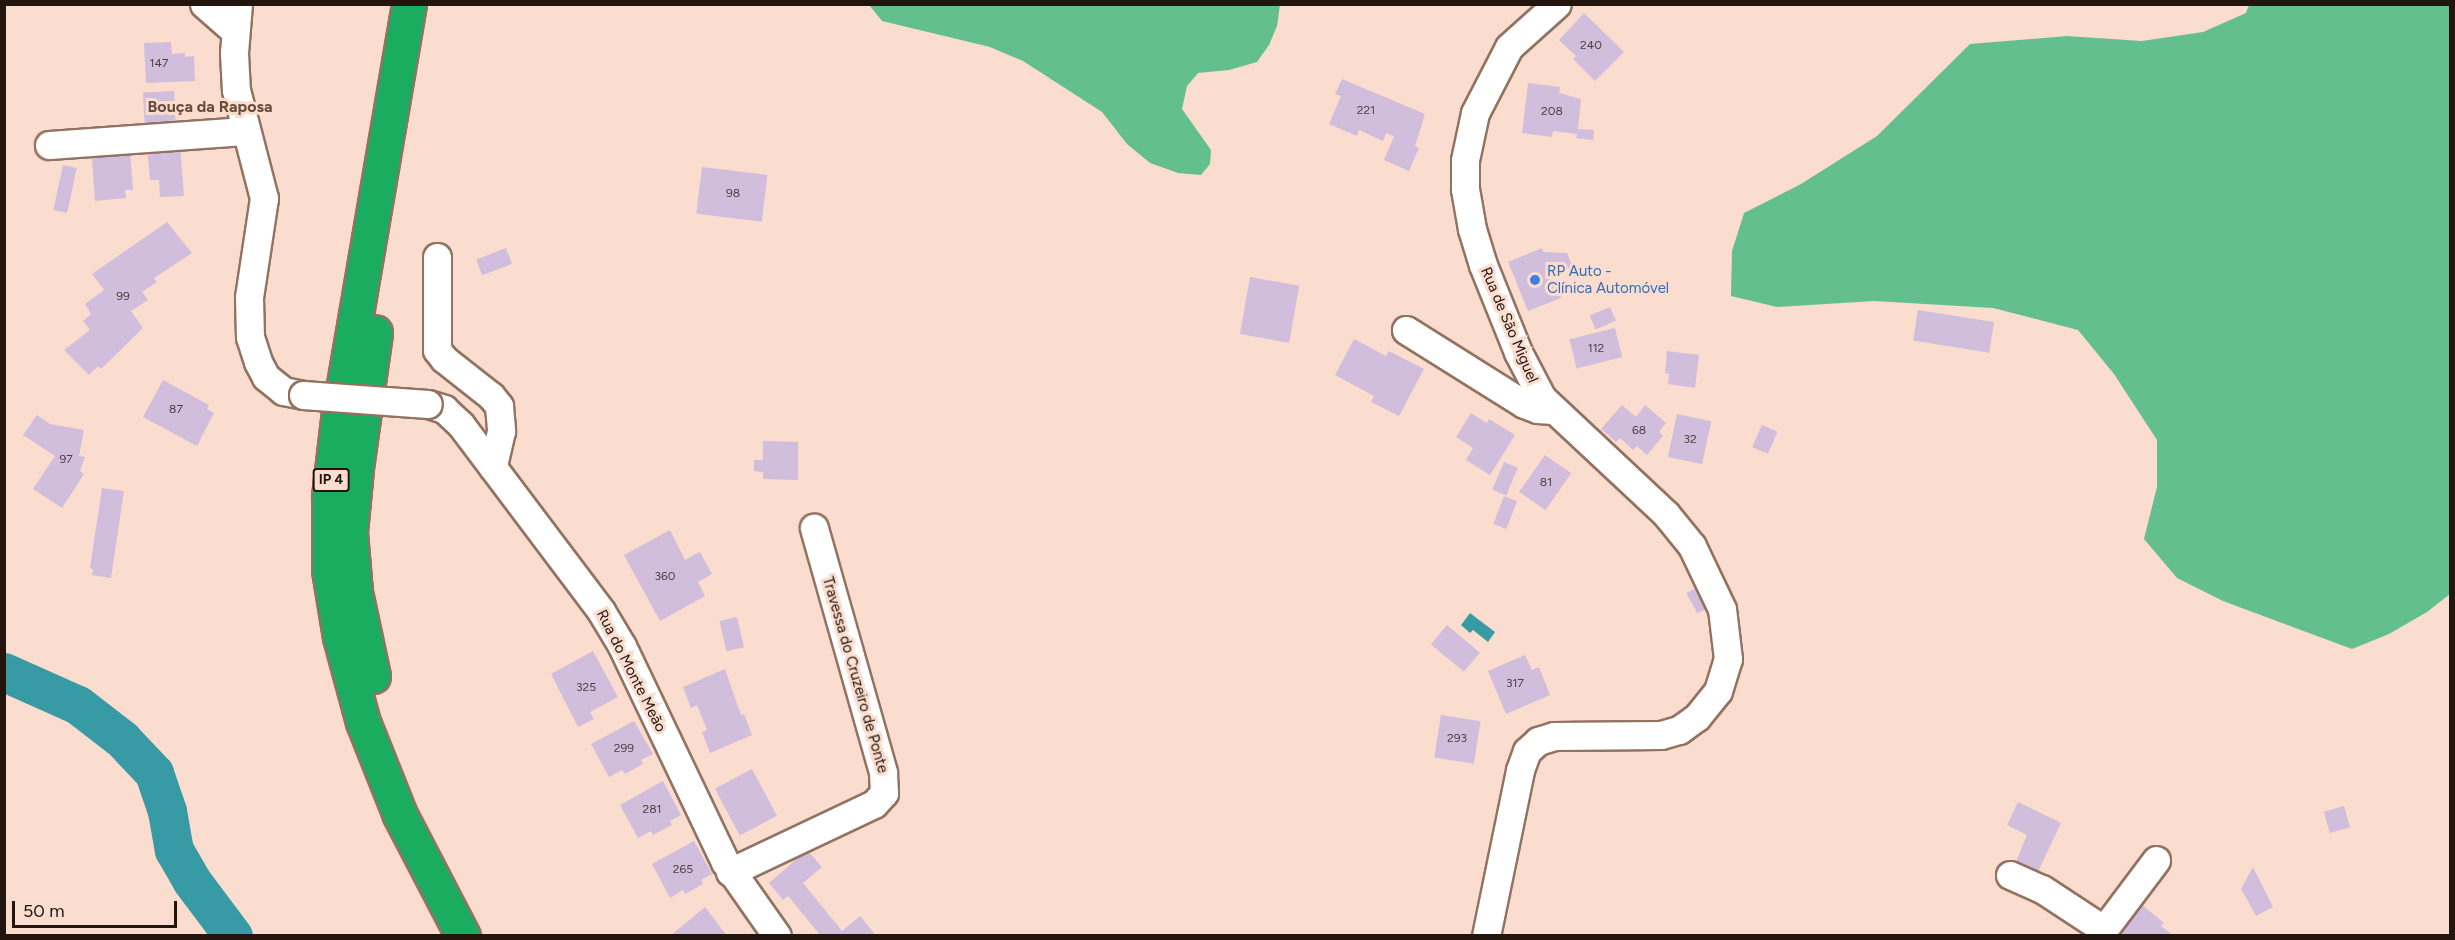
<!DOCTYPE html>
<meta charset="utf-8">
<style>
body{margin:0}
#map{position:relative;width:2455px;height:940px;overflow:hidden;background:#faddce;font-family:Figtree,sans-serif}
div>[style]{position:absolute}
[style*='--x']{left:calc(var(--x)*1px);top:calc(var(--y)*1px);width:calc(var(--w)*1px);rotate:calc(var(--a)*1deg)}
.forest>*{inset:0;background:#64bf8f}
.water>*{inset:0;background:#379aa5}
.river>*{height:39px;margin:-19.5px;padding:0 19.5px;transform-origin:19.5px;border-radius:19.5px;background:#379aa5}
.building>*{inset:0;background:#d1bedc;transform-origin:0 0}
.roads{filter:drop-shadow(2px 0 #927361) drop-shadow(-2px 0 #927361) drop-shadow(0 2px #927361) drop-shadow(0 -2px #927361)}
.minor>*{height:27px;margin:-13.5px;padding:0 13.5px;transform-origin:13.5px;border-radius:13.5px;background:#fff}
.highway>*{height:33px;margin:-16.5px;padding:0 16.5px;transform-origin:16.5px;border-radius:16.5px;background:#1aad5f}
.bridges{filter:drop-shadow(2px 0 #927361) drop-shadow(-2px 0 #927361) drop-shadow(0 2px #927361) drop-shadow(0 -2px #927361)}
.minor-bridge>*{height:27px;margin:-13.5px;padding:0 13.5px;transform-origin:13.5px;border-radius:13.5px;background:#fff}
.dots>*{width:16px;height:16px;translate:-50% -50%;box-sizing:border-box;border:3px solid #faddce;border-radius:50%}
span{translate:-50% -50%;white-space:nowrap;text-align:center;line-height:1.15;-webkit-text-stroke:6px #faddce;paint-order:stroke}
.number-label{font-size:12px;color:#4d3f42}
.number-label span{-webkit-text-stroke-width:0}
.shield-label span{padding:2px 4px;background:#faddce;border:2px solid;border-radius:4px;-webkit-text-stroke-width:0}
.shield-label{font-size:14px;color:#21150e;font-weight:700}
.shop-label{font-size:15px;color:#366cbe}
.left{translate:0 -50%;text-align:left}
.street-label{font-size:15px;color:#21150e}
.neighbourhood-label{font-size:16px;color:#684b3a;font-weight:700}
.frame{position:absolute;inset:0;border:6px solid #21150e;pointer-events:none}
.scale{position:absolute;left:12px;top:901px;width:165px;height:27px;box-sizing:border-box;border:3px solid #21150e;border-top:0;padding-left:8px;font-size:18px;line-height:21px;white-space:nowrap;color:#21150e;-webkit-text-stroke:4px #faddce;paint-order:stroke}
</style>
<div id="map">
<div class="forest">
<i style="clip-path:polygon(869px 5px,1280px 5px,1277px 26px,1269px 45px,1257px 62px,1229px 70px,1198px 73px,1187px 86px,1182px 109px,1211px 150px,1210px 164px,1201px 175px,1178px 173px,1150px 163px,1127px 144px,1102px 112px,1023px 61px,990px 47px,882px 21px)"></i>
<i style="clip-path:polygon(2249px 5px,2450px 5px,2450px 594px,2427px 612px,2389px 634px,2352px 649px,2223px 601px,2177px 578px,2144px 539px,2157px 487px,2157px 440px,2114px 374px,2078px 330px,1993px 308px,1874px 301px,1777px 307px,1731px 296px,1732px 251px,1744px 213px,1801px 184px,1877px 136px,1970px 44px,2067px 36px,2142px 41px,2203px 32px,2246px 13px)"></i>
</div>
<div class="water">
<i style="clip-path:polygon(1470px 613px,1495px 632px,1488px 642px,1473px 630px,1470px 633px,1461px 625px)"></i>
</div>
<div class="river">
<i style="--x:4;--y:672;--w:81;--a:24"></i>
<i style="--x:78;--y:705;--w:56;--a:37.7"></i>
<i style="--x:122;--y:739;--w:47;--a:46.7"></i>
<i style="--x:154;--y:773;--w:40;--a:71.1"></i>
<i style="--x:167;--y:811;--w:40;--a:80"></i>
<i style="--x:174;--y:850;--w:34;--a:60"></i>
<i style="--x:191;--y:880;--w:70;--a:53.1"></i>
</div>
<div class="building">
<i style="clip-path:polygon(1584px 13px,1624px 52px,1595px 81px,1573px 59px,1576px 56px,1559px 40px)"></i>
<i style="clip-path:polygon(171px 42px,172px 54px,185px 53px,185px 57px,194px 56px,195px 81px,146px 83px,144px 43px)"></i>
<i style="clip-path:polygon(1342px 79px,1425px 114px,1415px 146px,1419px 148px,1409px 171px,1384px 160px,1394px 136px,1386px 133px,1383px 141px,1359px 130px,1357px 136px,1329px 124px,1341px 96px,1335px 94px)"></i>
<i style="clip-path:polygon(1528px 83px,1560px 87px,1559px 93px,1581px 99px,1578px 129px,1594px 130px,1593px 140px,1576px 138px,1577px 134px,1553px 131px,1552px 137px,1522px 133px)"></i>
<i style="left:174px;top:91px;width:37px;height:31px;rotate:87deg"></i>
<i style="clip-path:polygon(180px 144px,184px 196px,160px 197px,159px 180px,150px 180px,147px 146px)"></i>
<i style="clip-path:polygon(91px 149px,130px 151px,133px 190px,125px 190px,126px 198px,95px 201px)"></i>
<i style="left:63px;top:165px;width:14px;height:46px;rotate:12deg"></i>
<i style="left:702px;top:167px;width:66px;height:47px;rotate:7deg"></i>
<i style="clip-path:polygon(167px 222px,192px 253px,154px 278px,157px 282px,142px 292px,148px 300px,131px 311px,143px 328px,101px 369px,98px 366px,89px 375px,64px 350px,90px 330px,83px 321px,91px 314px,85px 304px,104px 290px,92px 274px)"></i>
<i style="left:506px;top:248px;width:17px;height:32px;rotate:69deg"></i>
<i style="clip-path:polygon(1542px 248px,1543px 252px,1567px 253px,1573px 267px,1552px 275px,1561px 298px,1528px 311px,1508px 262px)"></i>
<i style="left:1250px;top:277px;width:50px;height:58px;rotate:10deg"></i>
<i style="left:1610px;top:307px;width:15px;height:22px;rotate:67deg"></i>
<i style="left:1918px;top:310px;width:77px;height:31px;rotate:9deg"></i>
<i style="left:1615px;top:328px;width:30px;height:47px;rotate:76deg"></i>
<i style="clip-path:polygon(1354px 339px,1386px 356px,1389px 351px,1424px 369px,1399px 416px,1371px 402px,1374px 396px,1335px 375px)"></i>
<i style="clip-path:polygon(1667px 351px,1699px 355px,1695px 388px,1668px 384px,1669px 374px,1665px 373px)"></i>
<i style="clip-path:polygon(163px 380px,209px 405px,207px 409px,214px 413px,197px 446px,143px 417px)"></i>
<i style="clip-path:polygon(1622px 405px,1636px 417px,1645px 405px,1666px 423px,1659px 432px,1663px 436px,1647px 455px,1637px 446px,1633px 450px,1620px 438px,1616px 442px,1601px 429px)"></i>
<i style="clip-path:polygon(1471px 413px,1487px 423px,1489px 419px,1515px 435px,1490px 475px,1466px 460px,1473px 448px,1456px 437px)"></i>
<i style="left:1677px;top:414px;width:35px;height:44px;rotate:12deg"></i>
<i style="clip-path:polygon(37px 415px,50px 424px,84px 430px,79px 456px,85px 457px,80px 471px,84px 474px,62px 508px,33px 489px,55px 456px,23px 435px)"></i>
<i style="left:1762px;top:425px;width:17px;height:24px;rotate:24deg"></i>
<i style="clip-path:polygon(763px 441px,798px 442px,798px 480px,763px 479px,763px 472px,754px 471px,754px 460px,763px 460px)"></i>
<i style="left:1545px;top:455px;width:32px;height:45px;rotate:35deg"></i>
<i style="left:1504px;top:462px;width:15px;height:30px;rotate:23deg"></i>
<i style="clip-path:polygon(102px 488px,124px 491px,111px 578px,92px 575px,93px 569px,90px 568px)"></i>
<i style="left:1504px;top:496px;width:14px;height:30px;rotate:21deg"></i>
<i style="clip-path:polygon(670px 530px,685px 560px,700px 552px,712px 574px,698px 582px,705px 596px,660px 621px,624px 555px)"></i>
<i style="left:1696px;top:588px;width:23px;height:11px;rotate:61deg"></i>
<i style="left:737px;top:617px;width:31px;height:18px;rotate:77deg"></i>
<i style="left:1447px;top:625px;width:43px;height:25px;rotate:40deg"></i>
<i style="clip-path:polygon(593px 651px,618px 697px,590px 712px,594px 719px,578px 727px,551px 674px)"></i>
<i style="clip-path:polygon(1525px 655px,1532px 670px,1539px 667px,1550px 695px,1506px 714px,1488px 671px)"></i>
<i style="clip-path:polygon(725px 669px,741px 715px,744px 714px,752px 735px,710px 753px,702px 732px,707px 730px,697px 705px,691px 708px,683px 687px)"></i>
<i style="left:1441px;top:715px;width:40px;height:43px;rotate:9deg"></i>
<i style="clip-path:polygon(634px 721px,653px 754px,641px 760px,643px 764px,625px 774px,622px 770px,609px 777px,591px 744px)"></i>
<i style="left:752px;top:769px;width:53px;height:42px;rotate:62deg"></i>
<i style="clip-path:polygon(663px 781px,681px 815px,670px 821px,672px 825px,653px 835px,651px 831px,638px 838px,620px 805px)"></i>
<i style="clip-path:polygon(2018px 802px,2061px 823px,2034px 880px,2012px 871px,2027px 835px,2007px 825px)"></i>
<i style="left:2344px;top:806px;width:22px;height:21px;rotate:74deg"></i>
<i style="clip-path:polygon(694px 841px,712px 874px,701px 880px,703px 884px,685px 894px,683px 890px,670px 898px,652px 864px)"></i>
<i style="clip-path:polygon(807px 850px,822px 867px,803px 883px,842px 931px,860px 916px,874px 933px,872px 936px,821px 936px,788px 896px,783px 900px,769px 883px)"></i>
<i style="clip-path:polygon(2253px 867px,2273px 907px,2256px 916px,2241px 889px)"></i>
<i style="clip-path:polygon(2140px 903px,2164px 923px,2161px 926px,2170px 933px,2168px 936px,2115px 936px)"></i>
<i style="clip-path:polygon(705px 907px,727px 936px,670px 936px)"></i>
</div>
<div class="roads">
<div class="minor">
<i style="--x:204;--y:4;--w:41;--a:41.1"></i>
<i style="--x:238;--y:4;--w:49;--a:94.7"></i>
<i style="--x:234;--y:53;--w:37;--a:87"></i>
<i style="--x:236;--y:90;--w:112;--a:75.5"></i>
<i style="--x:264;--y:198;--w:100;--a:98.6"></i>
<i style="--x:249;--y:297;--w:40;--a:88.6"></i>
<i style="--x:250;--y:337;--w:26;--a:72"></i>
<i style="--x:258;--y:362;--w:17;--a:62"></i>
<i style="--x:266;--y:377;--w:22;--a:39"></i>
<i style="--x:283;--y:391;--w:20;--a:11"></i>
<i style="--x:49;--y:145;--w:196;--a:-4.1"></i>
<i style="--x:437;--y:257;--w:93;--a:90"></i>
<i style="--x:437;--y:350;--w:11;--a:52"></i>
<i style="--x:444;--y:359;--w:60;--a:38.2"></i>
<i style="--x:491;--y:396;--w:13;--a:51"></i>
<i style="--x:499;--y:406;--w:25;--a:85"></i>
<i style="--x:501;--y:431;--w:37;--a:103"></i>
<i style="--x:1406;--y:330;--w:139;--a:32.1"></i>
<i style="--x:1524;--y:404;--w:14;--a:21"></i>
<i style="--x:1537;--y:409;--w:16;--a:4"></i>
<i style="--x:428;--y:404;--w:17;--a:17"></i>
<i style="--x:444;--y:409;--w:23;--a:43"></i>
<i style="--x:461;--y:425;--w:233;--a:53"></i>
<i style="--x:601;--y:611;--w:41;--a:59"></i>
<i style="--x:622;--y:646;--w:239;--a:64.5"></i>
<i style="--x:725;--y:862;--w:90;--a:54.9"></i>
<i style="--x:730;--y:872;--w:159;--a:-25.3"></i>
<i style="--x:874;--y:804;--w:15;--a:-48"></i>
<i style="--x:884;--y:793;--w:21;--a:-93"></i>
<i style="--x:883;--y:772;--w:254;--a:-105.8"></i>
<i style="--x:2010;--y:875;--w:35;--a:24"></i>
<i style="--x:2042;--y:889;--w:73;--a:33.3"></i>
<i style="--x:1486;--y:936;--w:169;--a:-78.4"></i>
<i style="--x:1520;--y:770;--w:20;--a:-70"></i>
<i style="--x:1527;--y:751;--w:15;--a:-42"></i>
<i style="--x:1538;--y:741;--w:17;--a:-17"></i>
<i style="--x:1554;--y:736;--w:107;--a:-0.5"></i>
<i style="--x:1661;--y:735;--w:19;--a:-16"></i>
<i style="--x:1679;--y:730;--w:22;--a:-36"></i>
<i style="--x:1697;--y:717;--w:33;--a:-51"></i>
<i style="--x:1718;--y:691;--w:34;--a:-73"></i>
<i style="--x:1728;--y:659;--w:50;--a:-96.8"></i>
<i style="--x:1722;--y:609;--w:70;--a:-115.5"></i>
<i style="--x:1692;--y:546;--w:41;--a:-129.1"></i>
<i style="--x:1666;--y:514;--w:170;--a:-136.9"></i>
<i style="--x:1542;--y:398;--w:52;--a:-117.6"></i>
<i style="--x:1518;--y:352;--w:94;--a:-111.9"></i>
<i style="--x:1483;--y:265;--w:38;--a:-107"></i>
<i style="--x:1472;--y:229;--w:41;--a:-99.9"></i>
<i style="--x:1465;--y:189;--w:29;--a:-90"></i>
<i style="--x:1465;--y:160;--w:48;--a:-78"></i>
<i style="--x:1475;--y:113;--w:74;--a:-62.7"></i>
<i style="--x:1509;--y:47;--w:64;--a:-41.9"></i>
<i style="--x:2099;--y:936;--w:95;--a:-53.1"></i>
</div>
<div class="highway">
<i style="--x:409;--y:4;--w:422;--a:99.7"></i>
<i style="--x:338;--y:420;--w:78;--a:96.7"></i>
<i style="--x:329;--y:497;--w:73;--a:90"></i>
<i style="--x:329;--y:570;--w:68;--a:80.7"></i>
<i style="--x:340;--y:637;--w:88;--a:74.9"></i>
<i style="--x:363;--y:722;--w:100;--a:68.3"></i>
<i style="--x:400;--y:815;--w:136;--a:62.5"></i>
<i style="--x:373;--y:676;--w:86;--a:-102.1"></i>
<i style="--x:355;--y:592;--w:60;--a:-94.8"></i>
<i style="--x:350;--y:532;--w:64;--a:-84.6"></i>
<i style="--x:356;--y:468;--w:137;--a:-82"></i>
</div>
</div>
<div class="bridges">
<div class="minor-bridge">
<i style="--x:303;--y:395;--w:125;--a:4.1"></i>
</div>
</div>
<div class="dots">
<i style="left:1535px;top:280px;background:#3f7fe0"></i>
</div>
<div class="number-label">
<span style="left:1591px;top:46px">240</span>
<span style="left:159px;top:64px">147</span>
<span style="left:1366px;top:111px">221</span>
<span style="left:1552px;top:112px">208</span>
<span style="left:733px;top:194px">98</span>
<span style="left:123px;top:297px">99</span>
<span style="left:1596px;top:349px">112</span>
<span style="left:176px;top:410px">87</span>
<span style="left:1639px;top:431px">68</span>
<span style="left:1690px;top:440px">32</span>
<span style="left:66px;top:460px">97</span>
<span style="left:1546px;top:483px">81</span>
<span style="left:665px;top:577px">360</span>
<span style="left:1515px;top:684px">317</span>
<span style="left:586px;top:688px">325</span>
<span style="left:1457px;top:739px">293</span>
<span style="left:624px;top:749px">299</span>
<span style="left:652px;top:810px">281</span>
<span style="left:683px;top:870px">265</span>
</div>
<div class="shield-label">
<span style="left:331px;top:480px">IP 4</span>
</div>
<div class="shop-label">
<span class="left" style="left:1547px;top:280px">RP Auto -<br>Clínica Automóvel</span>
</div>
<div class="street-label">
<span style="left:1509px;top:325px;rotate:67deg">Rua de São Miguel</span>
<span style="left:631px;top:671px;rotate:63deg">Rua do Monte Meão</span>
<span style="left:855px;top:675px;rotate:74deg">Travessa do Cruzeiro de Ponte</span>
</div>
<div class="neighbourhood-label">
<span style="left:210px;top:107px">Bouça da Raposa</span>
</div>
<div class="frame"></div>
<div class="scale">50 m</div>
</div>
